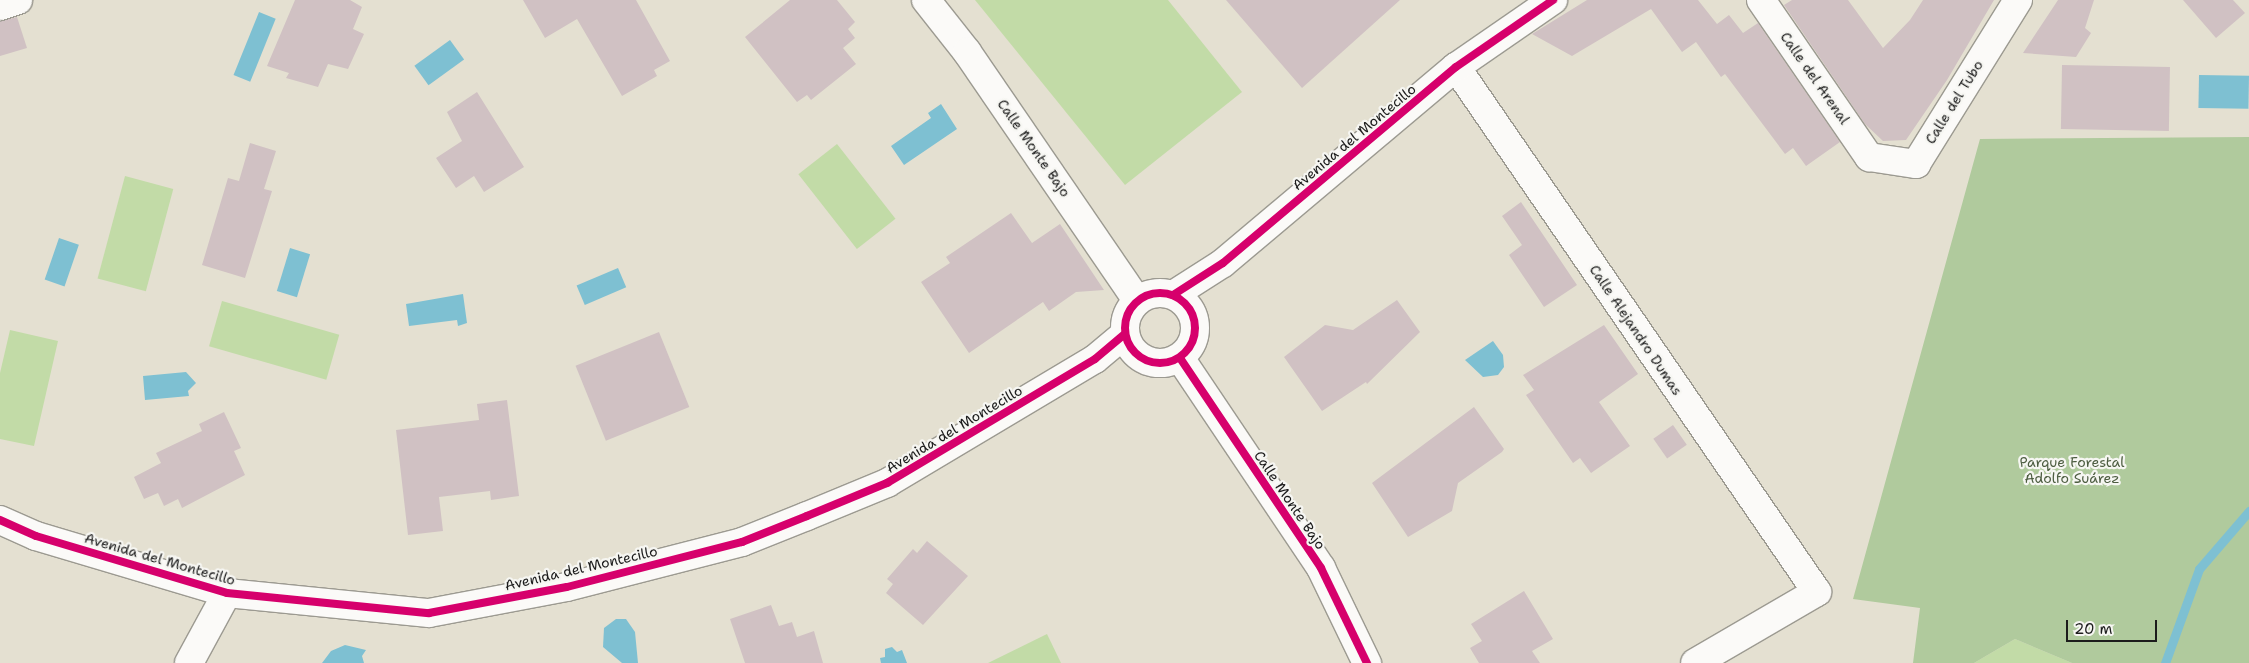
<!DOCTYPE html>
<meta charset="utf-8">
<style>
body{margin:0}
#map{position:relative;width:2249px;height:663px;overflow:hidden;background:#e4e0d1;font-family:"Shantell Sans",sans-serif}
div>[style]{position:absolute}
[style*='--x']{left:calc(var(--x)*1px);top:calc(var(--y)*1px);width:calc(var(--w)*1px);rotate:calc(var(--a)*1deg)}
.green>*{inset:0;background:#c2dba7;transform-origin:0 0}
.forest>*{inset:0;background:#b0ca9d}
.water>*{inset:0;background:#7ec0d2;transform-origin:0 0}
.stream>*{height:9px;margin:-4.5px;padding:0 4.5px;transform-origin:4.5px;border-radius:4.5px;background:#7ec0d2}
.building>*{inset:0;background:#d0c1c3;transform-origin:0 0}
.roads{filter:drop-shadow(1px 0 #9c9a91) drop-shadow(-1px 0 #9c9a91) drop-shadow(0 1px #9c9a91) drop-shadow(0 -1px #9c9a91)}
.minor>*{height:28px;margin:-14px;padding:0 14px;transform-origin:14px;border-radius:14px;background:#fbfaf8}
.minor>.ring{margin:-14px;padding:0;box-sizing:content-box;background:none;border:28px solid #fbfaf8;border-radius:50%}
.cycleway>*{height:8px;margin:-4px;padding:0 4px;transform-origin:4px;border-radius:4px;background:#d6006c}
.cycleway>.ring{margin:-4px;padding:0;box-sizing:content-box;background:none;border:8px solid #d6006c;border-radius:50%}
span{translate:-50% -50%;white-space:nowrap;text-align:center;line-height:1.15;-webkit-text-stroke:4.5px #f6f6f2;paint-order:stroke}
.street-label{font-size:14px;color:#1c1c1c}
.park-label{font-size:14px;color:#4d5d41}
.scale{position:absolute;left:2066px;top:620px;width:91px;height:22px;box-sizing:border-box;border:2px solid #1c1c1c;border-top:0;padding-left:6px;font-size:15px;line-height:18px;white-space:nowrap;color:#1c1c1c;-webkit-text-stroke:4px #f6f6f2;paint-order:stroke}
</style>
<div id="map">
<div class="green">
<i style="clip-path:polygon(975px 0,1168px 0,1242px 92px,1125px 185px)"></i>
<i style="left:837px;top:144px;width:95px;height:49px;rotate:52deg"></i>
<i style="left:125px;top:176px;width:50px;height:106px;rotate:15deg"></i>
<i style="left:222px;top:301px;width:122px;height:47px;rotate:16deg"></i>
<i style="clip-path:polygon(10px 330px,58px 341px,34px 446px,0 439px,0 373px)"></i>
<i style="clip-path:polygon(1047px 634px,1061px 663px,988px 663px)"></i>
<i style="clip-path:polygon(2015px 639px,2072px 663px,1974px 663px)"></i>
</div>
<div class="forest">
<i style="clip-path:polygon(2249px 137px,2249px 663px,2072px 663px,2015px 639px,1974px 663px,1913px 663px,1920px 608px,1853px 599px,1980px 139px)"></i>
</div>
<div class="water">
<i style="left:259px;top:12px;width:18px;height:68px;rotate:22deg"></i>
<i style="left:450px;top:40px;width:24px;height:44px;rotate:54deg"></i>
<i style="left:2199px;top:75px;width:50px;height:33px;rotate:1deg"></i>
<i style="clip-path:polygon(941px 104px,957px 129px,904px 165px,891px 146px,931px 118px,928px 113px)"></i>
<i style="left:59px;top:238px;width:21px;height:44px;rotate:19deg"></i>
<i style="left:290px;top:248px;width:21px;height:45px;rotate:17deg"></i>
<i style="left:618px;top:268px;width:21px;height:45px;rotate:67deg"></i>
<i style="clip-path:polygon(463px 294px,467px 323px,458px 326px,457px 320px,409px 326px,406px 304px)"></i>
<i style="clip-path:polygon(1493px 341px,1503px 355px,1504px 367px,1498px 375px,1483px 377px,1465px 360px)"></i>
<i style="clip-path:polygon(186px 372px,196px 383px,188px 391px,189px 396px,145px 400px,143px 376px)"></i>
<i style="clip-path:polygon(616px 619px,626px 619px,635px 632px,638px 663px,622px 663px,603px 647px,604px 628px)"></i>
<i style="clip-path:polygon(345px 645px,366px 650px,362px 656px,364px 663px,322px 663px,331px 651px)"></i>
<i style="clip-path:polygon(892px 647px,897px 652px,902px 650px,907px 663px,881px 663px,880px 658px,885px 657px,885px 649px)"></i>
</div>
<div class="stream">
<i style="--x:2165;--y:663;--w:100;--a:-70.1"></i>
<i style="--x:2199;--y:569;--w:77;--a:-49.2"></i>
</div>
<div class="building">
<i style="clip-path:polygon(295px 0,350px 0,362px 7px,353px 29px,364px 34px,348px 69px,328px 64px,318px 87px,286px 78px,289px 73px,267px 66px)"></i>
<i style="clip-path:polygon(523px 0,636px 0,670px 61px,654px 70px,657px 76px,622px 96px,577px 19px,545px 38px)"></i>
<i style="clip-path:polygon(790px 0,837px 0,855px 22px,848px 29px,855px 38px,843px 48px,856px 64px,811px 100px,807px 95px,797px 102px,745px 37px)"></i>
<i style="clip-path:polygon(1226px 0,1400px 0,1302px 88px)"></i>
<i style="clip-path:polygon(1587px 0,1698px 0,1717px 24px,1729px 15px,1743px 33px,1758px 23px,1840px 142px,1806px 166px,1793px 148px,1785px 154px,1725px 74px,1721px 77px,1696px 42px,1682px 52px,1651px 9px,1572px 56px,1532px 34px)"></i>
<i style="clip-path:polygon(1792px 0,1848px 0,1883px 48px,1910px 20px,1923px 0,1994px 0,1947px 80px,1906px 140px,1883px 141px,1865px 124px,1784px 5px)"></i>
<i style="clip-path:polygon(2058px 0,2094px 0,2085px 28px,2091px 33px,2076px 57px,2023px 53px)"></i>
<i style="clip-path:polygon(2183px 0,2233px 0,2245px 13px,2216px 38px)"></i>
<i style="clip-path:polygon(17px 17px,27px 48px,0 56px,0 21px)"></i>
<i style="left:2062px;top:65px;width:108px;height:64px;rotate:1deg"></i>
<i style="clip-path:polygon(477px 92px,524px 167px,484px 192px,474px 176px,456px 188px,436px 158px,462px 141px,447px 112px)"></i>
<i style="clip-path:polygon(250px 143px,276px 151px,264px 189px,272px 191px,245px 278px,202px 265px,228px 178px,239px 181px)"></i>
<i style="clip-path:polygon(1521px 202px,1577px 285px,1544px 307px,1509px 255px,1522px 245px,1502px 216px)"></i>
<i style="clip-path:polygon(1011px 213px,1032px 243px,1060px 224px,1104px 290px,1076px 292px,1049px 311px,1043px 302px,969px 353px,921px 282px,950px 263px,946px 257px)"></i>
<i style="clip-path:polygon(1397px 300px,1420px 332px,1367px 384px,1366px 382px,1322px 411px,1284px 357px,1325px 325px,1353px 330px)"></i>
<i style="clip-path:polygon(1604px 325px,1638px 374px,1599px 402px,1630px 446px,1591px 473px,1580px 458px,1573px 463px,1539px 414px,1526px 395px,1534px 390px,1523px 375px)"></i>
<i style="left:659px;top:332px;width:81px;height:90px;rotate:68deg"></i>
<i style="clip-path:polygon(507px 400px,519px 496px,491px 500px,490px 491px,439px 497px,443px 531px,408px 535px,396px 430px,479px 420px,477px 404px)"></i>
<i style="clip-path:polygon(1474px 407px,1504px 449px,1502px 452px,1458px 483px,1452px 511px,1408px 537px,1372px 483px)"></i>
<i style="clip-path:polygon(224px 412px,241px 448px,234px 451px,245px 475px,182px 508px,178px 499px,164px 506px,158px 493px,144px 499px,134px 477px,161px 463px,156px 453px,202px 431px,199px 424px)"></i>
<i style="left:1673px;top:425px;width:24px;height:24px;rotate:55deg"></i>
<i style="clip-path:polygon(927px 541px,968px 576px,923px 625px,886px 593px,893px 584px,887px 579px,913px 549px,917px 553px)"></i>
<i style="clip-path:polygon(1524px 591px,1553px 639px,1532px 651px,1540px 663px,1479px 663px,1470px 648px,1482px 641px,1471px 624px)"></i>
<i style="clip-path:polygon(771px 605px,779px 626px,792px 622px,797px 637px,814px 631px,823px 663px,745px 663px,730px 619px)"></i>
</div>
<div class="roads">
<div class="minor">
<i style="--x:926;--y:0;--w:66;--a:51.7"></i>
<i style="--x:967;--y:52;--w:301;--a:55.6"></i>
<i style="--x:1761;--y:0;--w:191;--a:55.5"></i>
<i style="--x:1869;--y:157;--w:48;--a:8.5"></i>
<i style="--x:1916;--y:164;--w:193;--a:-58.1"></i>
<i style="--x:0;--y:6;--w:19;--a:-18"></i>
<i style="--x:1456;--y:67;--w:637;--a:55.49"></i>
<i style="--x:1817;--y:592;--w:141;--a:149.8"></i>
<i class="ring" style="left:1125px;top:293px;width:42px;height:42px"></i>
<i style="--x:1173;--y:295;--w:59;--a:-32.6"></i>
<i style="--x:1223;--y:263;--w:304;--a:-40.1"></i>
<i style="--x:1456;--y:67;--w:118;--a:-34.6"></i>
<i style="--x:1180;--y:358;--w:253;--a:56.1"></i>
<i style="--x:1321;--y:568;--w:106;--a:64.2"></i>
<i style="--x:0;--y:520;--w:39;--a:24"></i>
<i style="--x:36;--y:536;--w:199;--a:16.6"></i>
<i style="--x:227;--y:593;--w:203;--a:5.7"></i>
<i style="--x:429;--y:613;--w:140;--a:-10.7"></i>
<i style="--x:567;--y:587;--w:181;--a:-14.4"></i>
<i style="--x:742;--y:542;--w:70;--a:-21.8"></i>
<i style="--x:807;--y:516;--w:87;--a:-22.4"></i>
<i style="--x:887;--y:483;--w:242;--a:-30.8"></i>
<i style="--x:1095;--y:359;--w:39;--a:-40"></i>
<i style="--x:189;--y:663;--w:80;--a:-61.5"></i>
</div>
</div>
<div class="cycleway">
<i class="ring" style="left:1125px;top:293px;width:62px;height:62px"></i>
<i style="--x:1173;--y:295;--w:59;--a:-32.6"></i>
<i style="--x:1223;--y:263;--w:304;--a:-40.1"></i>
<i style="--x:1456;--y:67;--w:118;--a:-34.6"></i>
<i style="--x:1180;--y:358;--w:253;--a:56.1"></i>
<i style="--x:1321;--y:568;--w:106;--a:64.2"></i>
<i style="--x:0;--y:520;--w:39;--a:24"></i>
<i style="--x:36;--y:536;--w:199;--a:16.6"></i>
<i style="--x:227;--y:593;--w:203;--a:5.7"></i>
<i style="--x:429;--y:613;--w:140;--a:-10.7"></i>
<i style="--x:567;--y:587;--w:181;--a:-14.4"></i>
<i style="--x:742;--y:542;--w:70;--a:-21.8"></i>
<i style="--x:807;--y:516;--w:87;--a:-22.4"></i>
<i style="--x:887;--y:483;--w:242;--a:-30.8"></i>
<i style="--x:1095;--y:359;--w:39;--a:-40"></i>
</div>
<div class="street-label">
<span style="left:1815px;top:78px;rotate:55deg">Calle del Arenal</span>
<span style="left:1954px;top:102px;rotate:-58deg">Calle del Tubo</span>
<span style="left:1354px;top:137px;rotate:-40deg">Avenida del Montecillo</span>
<span style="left:1034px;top:148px;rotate:55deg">Calle Monte Bajo</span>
<span style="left:1636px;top:330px;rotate:56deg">Calle Alejandro Dumas</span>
<span style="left:954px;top:429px;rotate:-31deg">Avenida del Montecillo</span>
<span style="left:1290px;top:500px;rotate:56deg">Calle Monte Bajo</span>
<span style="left:160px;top:559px;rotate:16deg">Avenida del Montecillo</span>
<span style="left:581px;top:568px;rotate:-13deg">Avenida del Montecillo</span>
</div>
<div class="park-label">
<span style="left:2072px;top:470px">Parque Forestal<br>Adolfo Suárez</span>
</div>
<div class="scale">20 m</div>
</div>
